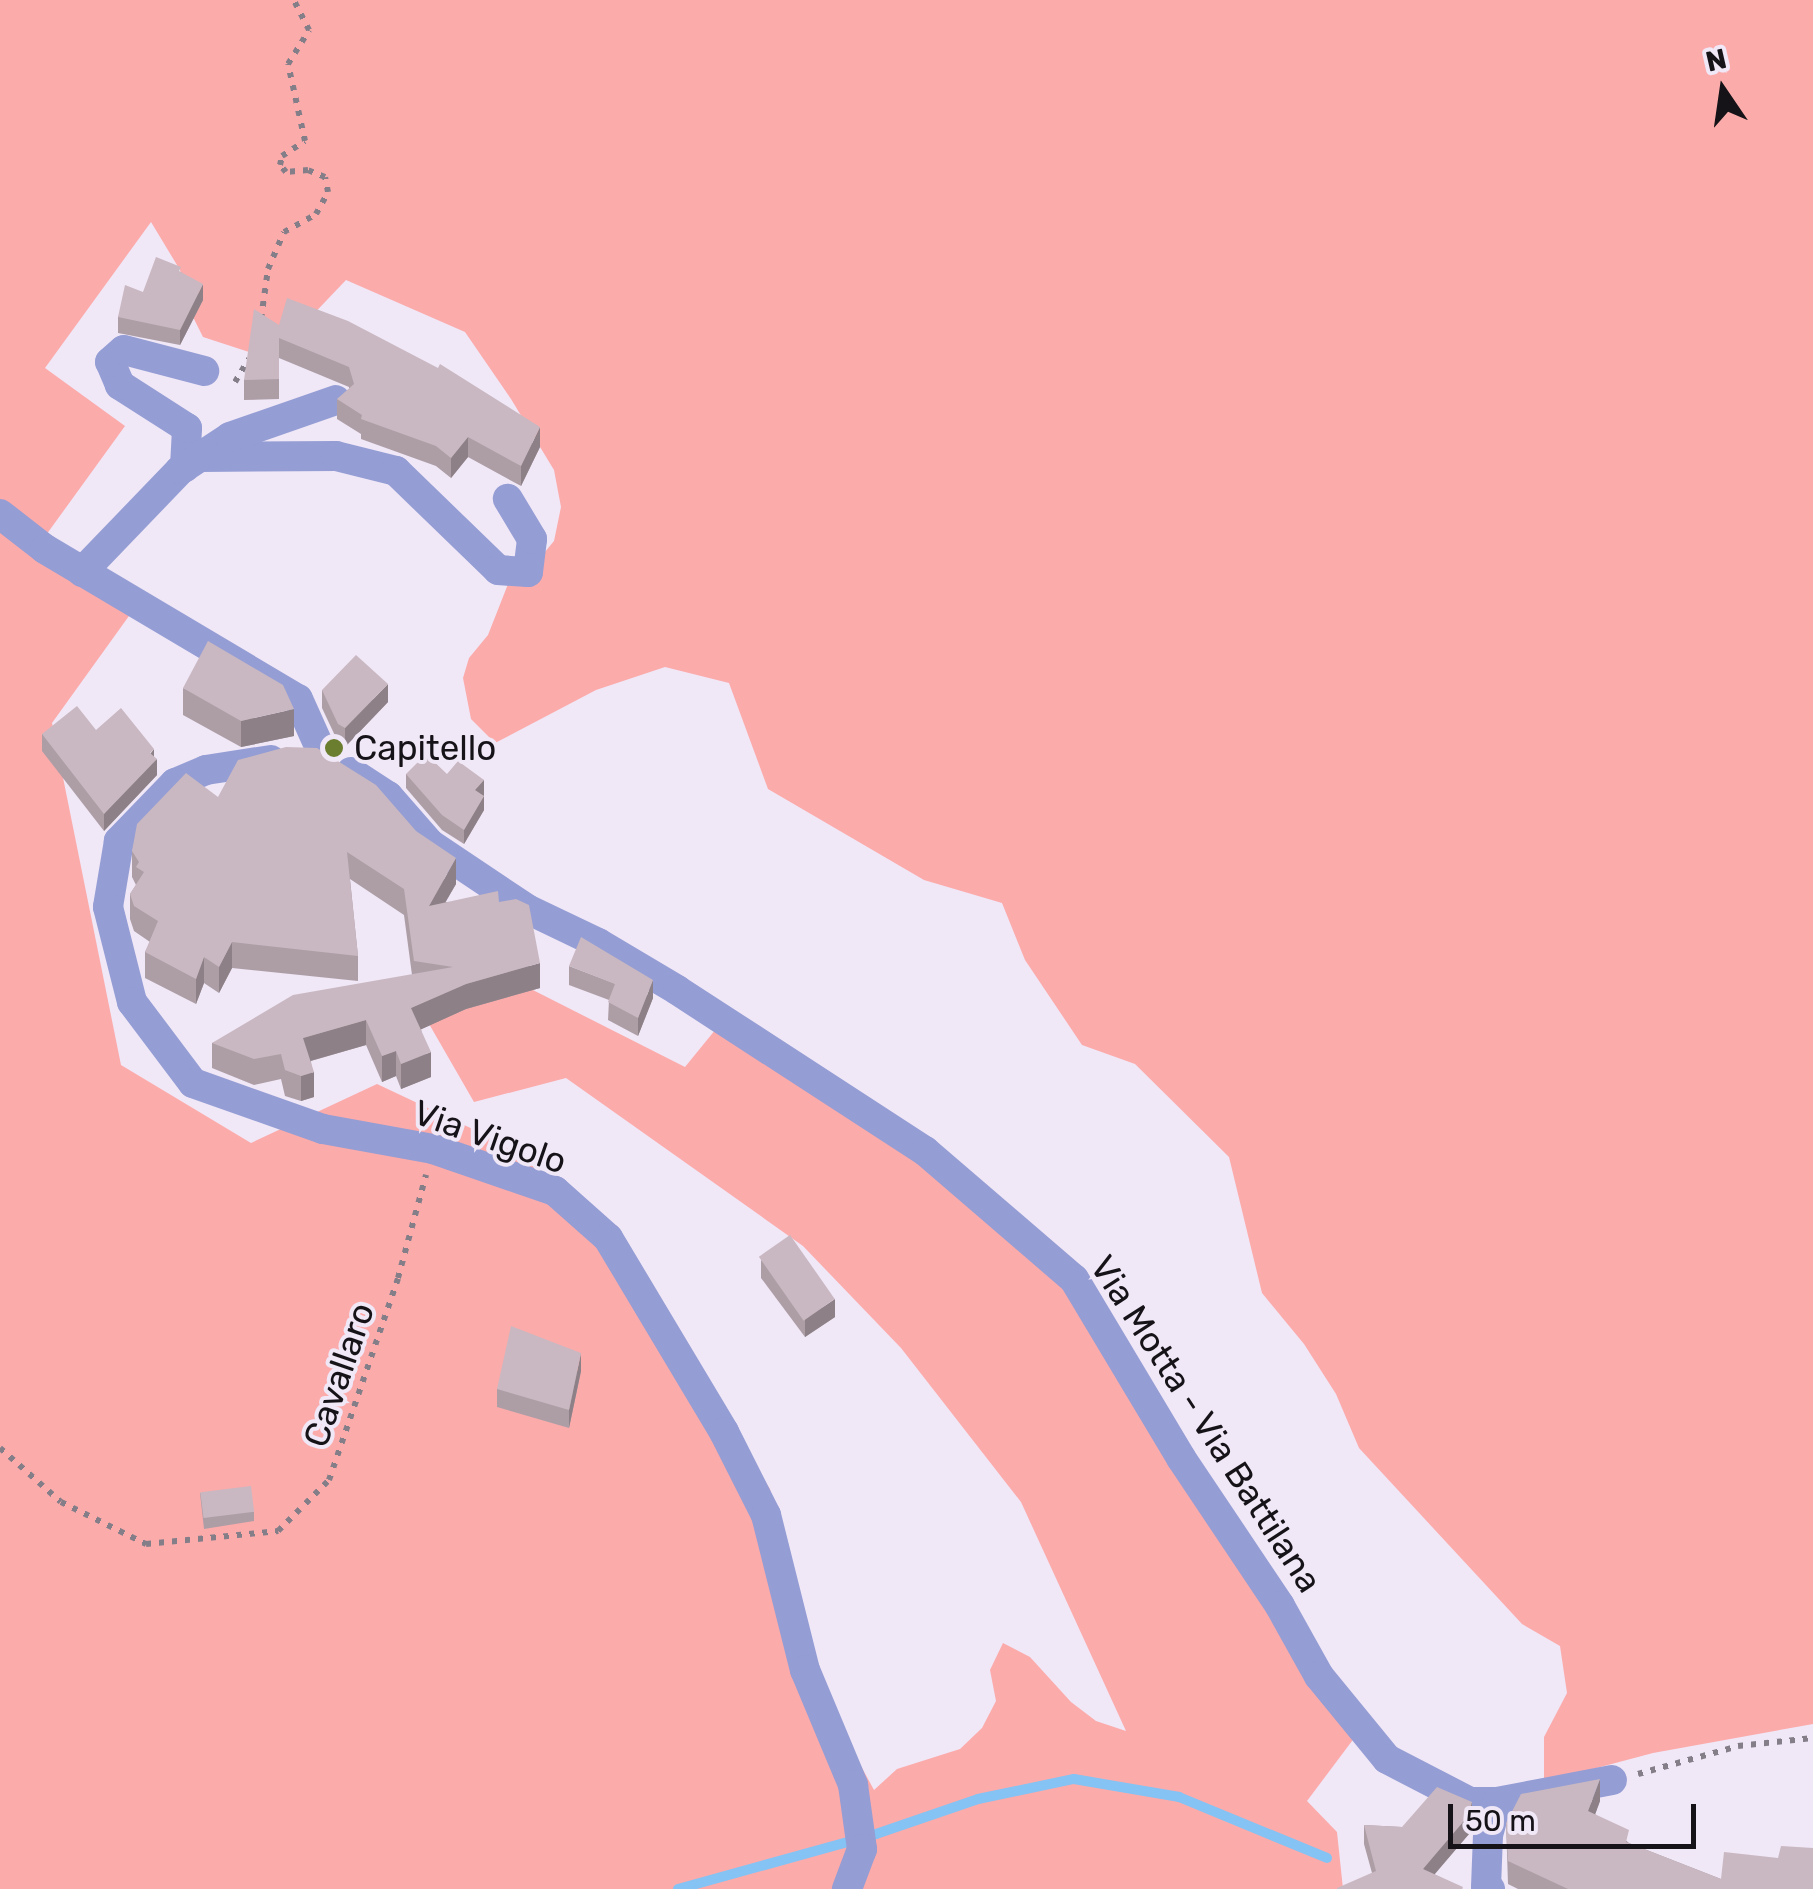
<!DOCTYPE html>
<style>
body{margin:0}
#map{position:relative;width:1813px;height:1889px;overflow:hidden;background:#f0e7f7;font-family:Rubik,sans-serif}
div>[style]{position:absolute}
[style*='--x']{left:calc(var(--x)*1px);top:calc(var(--y)*1px);width:calc(var(--w)*1px);rotate:calc(var(--a)*1deg)}
.green>*{inset:0;background:#fcabab}
.stream>*{height:10px;margin:-5px;padding:0 5px;transform-origin:5px;border-radius:5px;background:#84c3f4}
.path>*{height:6px;margin-top:-3px;transform-origin:0;background:repeating-linear-gradient(90deg,#847e89 0 5px,transparent 0 13px)}
.minor>*{height:30px;margin:-15px;padding:0 15px;transform-origin:15px;border-radius:15px;background:#949dd4}
.wall>*{inset:0;background:#ad9ea6}
.shaded-wall>*{inset:0;background:#8d8187}
.building>*{inset:0;background:#c9b8c1;transform-origin:0 0}
.dots>*{width:28px;height:28px;translate:-50% -50%;box-sizing:border-box;border:5px solid #f0e7f7;border-radius:50%}
span{translate:-50% -50%;white-space:nowrap;text-align:center;line-height:1.15;-webkit-text-stroke:8px #f0e7f7;paint-order:stroke}
.poi-label{font-size:35px;color:#161318}
.left{translate:0 -50%;text-align:left}
.street-label{font-size:35px;color:#161318}
.north{position:absolute;left:1673px;top:40px;width:100px;height:100px;-webkit-text-stroke:8px #f0e7f7;paint-order:stroke;rotate:347deg;font-size:28px;font-weight:700;line-height:40px;text-align:center;color:#161318}
.north::after{content:'';display:block;margin:auto;width:35px;height:45px;background:#161318;clip-path:polygon(50% 0,100% 100%,50% 72%,0 100%)}
.scale{position:absolute;left:1448px;top:1804px;width:248px;height:45px;box-sizing:border-box;border:5px solid #161318;border-top:0;padding-left:12px;font-size:30px;line-height:35px;white-space:nowrap;color:#161318;-webkit-text-stroke:8px #f0e7f7;paint-order:stroke}
</style>
<div id="map">
<div class="green">
<i style="clip-path:polygon(0 0,1813px 0,1813px 1724px,1653px 1753px,1544px 1782px,1544px 1737px,1567px 1693px,1560px 1646px,1522px 1624px,1359px 1448px,1336px 1394px,1304px 1344px,1262px 1293px,1229px 1157px,1135px 1064px,1082px 1045px,1025px 960px,1002px 903px,924px 880px,768px 789px,729px 683px,665px 667px,596px 690px,495px 743px,471px 719px,463px 678px,469px 658px,488px 635px,510px 579px,535px 564px,554px 541px,561px 507px,554px 470px,511px 399px,465px 332px,346px 280px,285px 344px,249px 352px,203px 337px,188px 307px,180px 270px,151px 222px,45px 368px,125px 426px,41px 542px,134px 609px,52px 723px,121px 1065px,251px 1143px,377px 1084px,496px 1140px,618px 1227px,680px 1352px,770px 1489px,800px 1654px,874px 1790px,897px 1769px,960px 1749px,982px 1728px,996px 1701px,990px 1670px,1003px 1643px,1030px 1657px,1071px 1702px,1096px 1721px,1126px 1731px,1021px 1502px,901px 1348px,803px 1246px,566px 1078px,474px 1102px,421px 1010px,521px 984px,685px 1067px,729px 1013px,1095px 1298px,1209px 1494px,1367px 1721px,1307px 1801px,1337px 1832px,1343px 1889px,0 1889px)"></i>
</div>
<div class="stream">
<i style="--x:678;--y:1889;--w:205;--a:-15.5"></i>
<i style="--x:876;--y:1834;--w:108;--a:-18.9"></i>
<i style="--x:978;--y:1799;--w:98;--a:-11.8"></i>
<i style="--x:1074;--y:1779;--w:107;--a:9.7"></i>
<i style="--x:1179;--y:1797;--w:160;--a:22.4"></i>
</div>
<div class="path">
<i style="--x:261;--y:319;--w:50;--a:-82"></i>
<i style="--x:268;--y:269;--w:40;--a:-66.6"></i>
<i style="--x:284;--y:232;--w:37;--a:-29"></i>
<i style="--x:316;--y:214;--w:25;--a:-61"></i>
<i style="--x:328;--y:192;--w:15;--a:-101"></i>
<i style="--x:325;--y:177;--w:18;--a:-158"></i>
<i style="--x:308;--y:170;--w:22;--a:175"></i>
<i style="--x:286;--y:172;--w:9;--a:-131"></i>
<i style="--x:280;--y:165;--w:9;--a:-77"></i>
<i style="--x:282;--y:156;--w:27;--a:-33"></i>
<i style="--x:305;--y:141;--w:79;--a:-102.4"></i>
<i style="--x:288;--y:64;--w:40;--a:-58"></i>
<i style="--x:309;--y:30;--w:34;--a:-117"></i>
<i style="--x:235;--y:382;--w:27;--a:-59"></i>
<i style="--x:0;--y:1448;--w:81;--a:41.5"></i>
<i style="--x:61;--y:1502;--w:95;--a:26.3"></i>
<i style="--x:146;--y:1544;--w:133;--a:-5.6"></i>
<i style="--x:278;--y:1531;--w:72;--a:-45"></i>
<i style="--x:329;--y:1480;--w:213;--a:-71.1"></i>
<i style="--x:398;--y:1278;--w:107;--a:-74.8"></i>
<i style="--x:1638;--y:1774;--w:104;--a:-15.6"></i>
<i style="--x:1738;--y:1746;--w:75;--a:-6.1"></i>
</div>
<div class="minor">
<i style="--x:199;--y:457;--w:137;--a:-0.4"></i>
<i style="--x:336;--y:456;--w:62;--a:14"></i>
<i style="--x:396;--y:471;--w:142;--a:44.1"></i>
<i style="--x:498;--y:570;--w:30;--a:4"></i>
<i style="--x:528;--y:572;--w:33;--a:-83"></i>
<i style="--x:532;--y:539;--w:47;--a:-121"></i>
<i style="--x:185;--y:467;--w:39;--a:-87"></i>
<i style="--x:187;--y:428;--w:80;--a:-147.3"></i>
<i style="--x:120;--y:385;--w:25;--a:-113"></i>
<i style="--x:110;--y:362;--w:18;--a:-41"></i>
<i style="--x:124;--y:350;--w:83;--a:14.7"></i>
<i style="--x:0;--y:514;--w:57;--a:37.9"></i>
<i style="--x:45;--y:549;--w:294;--a:30.7"></i>
<i style="--x:298;--y:699;--w:61;--a:65.9"></i>
<i style="--x:82;--y:572;--w:141;--a:-46.1"></i>
<i style="--x:180;--y:470;--w:60;--a:-33.4"></i>
<i style="--x:230;--y:437;--w:112;--a:-19.2"></i>
<i style="--x:271;--y:760;--w:66;--a:171.3"></i>
<i style="--x:206;--y:770;--w:34;--a:157"></i>
<i style="--x:175;--y:783;--w:81;--a:134"></i>
<i style="--x:119;--y:841;--w:67;--a:99.5"></i>
<i style="--x:108;--y:907;--w:98;--a:75.8"></i>
<i style="--x:132;--y:1002;--w:101;--a:53"></i>
<i style="--x:193;--y:1083;--w:138;--a:19.5"></i>
<i style="--x:323;--y:1129;--w:112;--a:10.3"></i>
<i style="--x:433;--y:1149;--w:129;--a:19"></i>
<i style="--x:555;--y:1191;--w:71;--a:41.6"></i>
<i style="--x:608;--y:1238;--w:226;--a:59.1"></i>
<i style="--x:724;--y:1432;--w:93;--a:63.2"></i>
<i style="--x:766;--y:1515;--w:160;--a:75.9"></i>
<i style="--x:805;--y:1670;--w:125;--a:67.3"></i>
<i style="--x:853;--y:1785;--w:65;--a:82"></i>
<i style="--x:862;--y:1849;--w:43;--a:110.6"></i>
<i style="--x:351;--y:772;--w:44;--a:33"></i>
<i style="--x:388;--y:796;--w:64;--a:48.8"></i>
<i style="--x:430;--y:844;--w:117;--a:33.8"></i>
<i style="--x:527;--y:909;--w:79;--a:25.6"></i>
<i style="--x:598;--y:943;--w:92;--a:30.7"></i>
<i style="--x:677;--y:990;--w:296;--a:33"></i>
<i style="--x:925;--y:1151;--w:196;--a:40.7"></i>
<i style="--x:1074;--y:1279;--w:209;--a:59.1"></i>
<i style="--x:1181;--y:1458;--w:178;--a:56.2"></i>
<i style="--x:1280;--y:1606;--w:80;--a:60.9"></i>
<i style="--x:1319;--y:1676;--w:107;--a:50.7"></i>
<i style="--x:1387;--y:1759;--w:93;--a:27.4"></i>
<i style="--x:1470;--y:1802;--w:27;--a:0"></i>
<i style="--x:1497;--y:1802;--w:117;--a:-10.8"></i>
<i style="--x:1490;--y:1889;--w:4;--a:-153"></i>
<i style="--x:1486;--y:1887;--w:52;--a:-87.8"></i>
<i style="--x:1488;--y:1835;--w:34;--a:-75"></i>
</div>
<div class="wall">
<i style="clip-path:polygon(181px 272px,203px 300px,180px 345px,118px 333px,118px 317px,143px 292px)"></i>
<i style="clip-path:polygon(279px 325px,540px 447px,521px 486px,468px 457px,451px 478px,436px 466px,361px 439px,361px 434px,337px 419px,337px 399px,349px 389px,349px 387px,279px 358px,279px 399px,244px 400px,244px 380px)"></i>
<i style="clip-path:polygon(183px 688px,294px 736px,241px 747px,183px 715px)"></i>
<i style="clip-path:polygon(322px 690px,388px 702px,345px 747px,338px 742px,322px 708px)"></i>
<i style="clip-path:polygon(96px 730px,154px 757px,157px 775px,104px 831px,42px 751px,42px 734px)"></i>
<i style="clip-path:polygon(406px 774px,447px 774px,484px 780px,484px 810px,464px 844px,442px 830px,406px 788px)"></i>
<i style="clip-path:polygon(218px 797px,456px 884px,445px 902px,499px 902px,540px 988px,466px 1009px,421px 1029px,431px 1077px,401px 1089px,396px 1076px,382px 1082px,366px 1045px,311px 1061px,314px 1097px,301px 1101px,285px 1096px,281px 1079px,254px 1085px,212px 1068px,212px 1043px,412px 975px,404px 915px,350px 879px,358px 956px,358px 981px,232px 968px,219px 993px,204px 983px,196px 1004px,145px 978px,145px 952px,150px 942px,134px 931px,130px 919px,130px 894px,136px 885px,132px 877px,132px 851px)"></i>
<i style="clip-path:polygon(569px 966px,653px 998px,638px 1036px,608px 1020px,609px 1000px,569px 985px)"></i>
<i style="clip-path:polygon(761px 1260px,835px 1317px,805px 1337px,761px 1278px)"></i>
<i style="clip-path:polygon(581px 1371px,569px 1428px,497px 1407px,497px 1389px)"></i>
<i style="clip-path:polygon(200px 1493px,254px 1512px,254px 1521px,204px 1529px)"></i>
<i style="clip-path:polygon(1600px 1801px,1595px 1814px,1629px 1843px,1721px 1879px,1813px 1889px,1518px 1889px,1508px 1884px,1506px 1823px)"></i>
<i style="clip-path:polygon(1472px 1821px,1469px 1834px,1434px 1874px,1463px 1889px,1372px 1873px,1364px 1844px,1364px 1825px,1402px 1827px)"></i>
</div>
<div class="shaded-wall">
<i style="clip-path:polygon(203px 284px,203px 300px,180px 345px,180px 330px)"></i>
<i style="clip-path:polygon(540px 427px,540px 447px,521px 486px,521px 466px)"></i>
<i style="clip-path:polygon(468px 437px,468px 457px,451px 478px,451px 458px)"></i>
<i style="clip-path:polygon(388px 684px,388px 702px,345px 747px,345px 728px)"></i>
<i style="clip-path:polygon(294px 709px,294px 736px,241px 747px,241px 721px)"></i>
<i style="clip-path:polygon(154px 749px,154px 761px,157px 759px,157px 775px,104px 831px,104px 814px)"></i>
<i style="clip-path:polygon(484px 780px,484px 795px,475px 805px,475px 790px)"></i>
<i style="clip-path:polygon(484px 796px,484px 810px,464px 844px,464px 830px)"></i>
<i style="clip-path:polygon(456px 858px,456px 884px,429px 931px,429px 906px)"></i>
<i style="clip-path:polygon(232px 942px,232px 968px,219px 993px,219px 967px)"></i>
<i style="clip-path:polygon(204px 957px,204px 983px,196px 1004px,196px 979px)"></i>
<i style="clip-path:polygon(540px 963px,540px 988px,466px 1009px,411px 1034px,411px 1008px,466px 984px)"></i>
<i style="clip-path:polygon(653px 980px,653px 998px,638px 1036px,638px 1018px)"></i>
<i style="clip-path:polygon(366px 1020px,366px 1045px,303px 1063px,303px 1038px)"></i>
<i style="clip-path:polygon(396px 1051px,396px 1076px,382px 1082px,382px 1056px)"></i>
<i style="clip-path:polygon(431px 1052px,431px 1077px,401px 1089px,401px 1064px)"></i>
<i style="clip-path:polygon(314px 1072px,314px 1097px,301px 1101px,301px 1076px)"></i>
<i style="clip-path:polygon(835px 1299px,835px 1317px,805px 1337px,805px 1319px)"></i>
<i style="clip-path:polygon(581px 1353px,581px 1371px,569px 1428px,569px 1410px)"></i>
<i style="clip-path:polygon(1600px 1779px,1600px 1801px,1588px 1834px,1588px 1811px)"></i>
<i style="clip-path:polygon(1472px 1802px,1472px 1821px,1469px 1834px,1423px 1888px,1423px 1869px)"></i>
</div>
<div class="building">
<i style="clip-path:polygon(156px 257px,181px 267px,179px 271px,203px 284px,180px 330px,118px 317px,125px 285px,143px 292px)"></i>
<i style="clip-path:polygon(287px 298px,348px 321px,438px 368px,440px 364px,540px 427px,521px 466px,468px 437px,451px 458px,436px 446px,361px 419px,362px 415px,337px 399px,354px 384px,349px 367px,279px 338px,279px 379px,244px 380px,254px 309px,279px 325px)"></i>
<i style="clip-path:polygon(208px 641px,283px 685px,294px 709px,241px 721px,183px 688px)"></i>
<i style="clip-path:polygon(356px 655px,388px 684px,345px 728px,338px 724px,322px 690px)"></i>
<i style="clip-path:polygon(77px 706px,96px 730px,121px 708px,154px 749px,150px 753px,157px 759px,104px 814px,42px 734px)"></i>
<i style="clip-path:polygon(286px 747px,317px 748px,376px 785px,416px 831px,456px 858px,429px 906px,498px 891px,499px 902px,516px 899px,529px 905px,540px 963px,466px 984px,411px 1008px,431px 1052px,401px 1064px,396px 1051px,382px 1056px,366px 1020px,303px 1038px,314px 1072px,301px 1076px,285px 1070px,281px 1054px,254px 1059px,212px 1043px,293px 995px,453px 967px,414px 961px,404px 889px,347px 852px,358px 956px,232px 942px,219px 967px,204px 957px,196px 979px,145px 952px,158px 921px,134px 906px,130px 894px,144px 872px,136px 867px,139px 862px,132px 851px,137px 824px,186px 773px,218px 797px,238px 760px)"></i>
<i style="clip-path:polygon(426px 754px,447px 774px,458px 761px,484px 780px,475px 790px,484px 796px,464px 830px,442px 815px,406px 774px)"></i>
<i style="clip-path:polygon(581px 937px,653px 980px,638px 1018px,608px 1002px,615px 984px,569px 966px)"></i>
<i style="left:790px;top:1235px;width:78px;height:38px;rotate:55deg"></i>
<i style="clip-path:polygon(511px 1326px,581px 1353px,569px 1410px,497px 1389px)"></i>
<i style="left:251px;top:1486px;width:26px;height:51px;rotate:83deg"></i>
<i style="clip-path:polygon(1600px 1779px,1588px 1811px,1629px 1830px,1626px 1842px,1721px 1879px,1724px 1852px,1778px 1858px,1781px 1846px,1813px 1848px,1813px 1889px,1568px 1889px,1508px 1861px,1506px 1823px,1521px 1794px)"></i>
<i style="clip-path:polygon(1437px 1787px,1472px 1802px,1469px 1815px,1423px 1869px,1463px 1887px,1462px 1889px,1337px 1889px,1337px 1888px,1376px 1871px,1364px 1825px,1402px 1827px)"></i>
</div>
<div class="dots">
<i style="left:334px;top:748px;background:#6b7e2f"></i>
</div>
<div class="poi-label">
<span class="left" style="left:354px;top:748px">Capitello</span>
</div>
<div class="street-label">
<span style="left:490px;top:1137px;rotate:19deg">Via Vigolo</span>
<span style="left:339px;top:1375px;rotate:-71deg">Cavallaro</span>
<span style="left:1206px;top:1424px;rotate:57deg">Via Motta - Via Battilana</span>
</div>
<div class="north">N</div>
<div class="scale">50 m</div>
</div>
